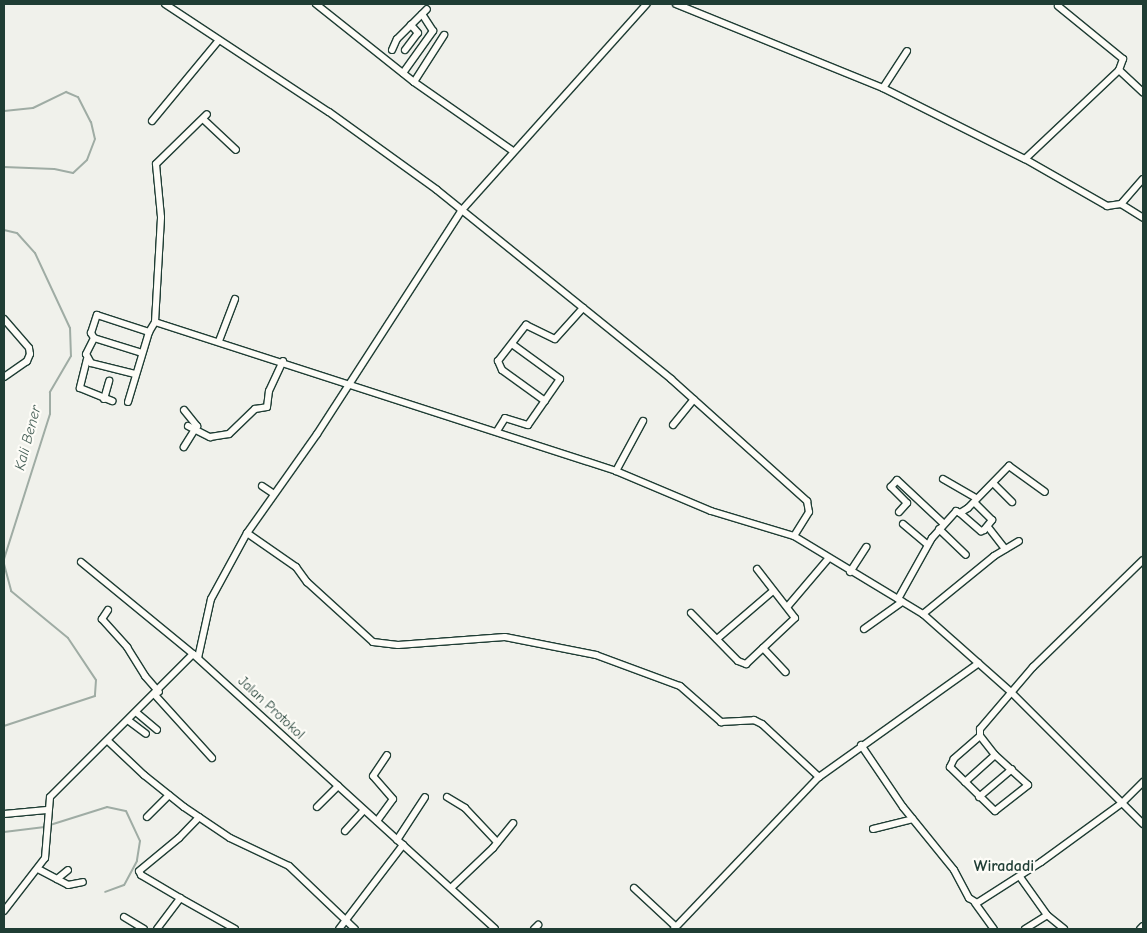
<!DOCTYPE html>
<style>
body{margin:0}
#map{position:relative;width:1147px;height:933px;overflow:hidden;background:#f0f1eb;font-family:"Comic Neue",sans-serif}
div>[style]{position:absolute}
[style*='--x']{left:calc(var(--x)*1px);top:calc(var(--y)*1px);width:calc(var(--w)*1px);rotate:calc(var(--a)*1deg)}
.stream>*{height:2px;margin:-1px;padding:0 1px;transform-origin:1px;border-radius:1px;background:#9faca4}
.roads{filter:drop-shadow(1px 0 #1f3d34) drop-shadow(-1px 0 #1f3d34) drop-shadow(0 1px #1f3d34) drop-shadow(0 -1px #1f3d34)}
.minor>*{height:6px;margin:-3px;padding:0 3px;transform-origin:3px;border-radius:3px;background:#fdfcf7}
span{translate:-50% -50%;white-space:nowrap;text-align:center;line-height:1.15;-webkit-text-stroke:4.5px #fdfcf7;paint-order:stroke}
.street-label{font-size:14px;color:#1f3d34}
.water-label{font-size:15px;color:#455e56;font-style:italic}
.quarter-label{font-size:16px;color:#1f3d34;font-weight:700}
.frame{position:absolute;inset:0;border:5px solid #1f3d34;pointer-events:none}
</style>
<div id="map">
<div class="stream">
<i style="--x:4;--y:111;--w:29;--a:-6"></i>
<i style="--x:33;--y:108;--w:37;--a:-26"></i>
<i style="--x:66;--y:92;--w:13;--a:23"></i>
<i style="--x:78;--y:97;--w:28;--a:63"></i>
<i style="--x:91;--y:122;--w:17;--a:77"></i>
<i style="--x:95;--y:139;--w:22;--a:111"></i>
<i style="--x:87;--y:160;--w:19;--a:137"></i>
<i style="--x:73;--y:173;--w:19;--a:-168"></i>
<i style="--x:54;--y:169;--w:50;--a:-177.7"></i>
<i style="--x:4;--y:230;--w:13;--a:13"></i>
<i style="--x:17;--y:233;--w:27;--a:48"></i>
<i style="--x:35;--y:253;--w:83;--a:65"></i>
<i style="--x:70;--y:328;--w:28;--a:88"></i>
<i style="--x:71;--y:356;--w:42;--a:120.3"></i>
<i style="--x:50;--y:392;--w:22;--a:90"></i>
<i style="--x:50;--y:414;--w:152;--a:107.6"></i>
<i style="--x:4;--y:564;--w:28;--a:75"></i>
<i style="--x:11;--y:591;--w:74;--a:39.5"></i>
<i style="--x:68;--y:638;--w:50;--a:56.3"></i>
<i style="--x:96;--y:680;--w:16;--a:94"></i>
<i style="--x:95;--y:696;--w:96;--a:161.8"></i>
<i style="--x:50;--y:825;--w:60;--a:-17.5"></i>
<i style="--x:107;--y:807;--w:19;--a:12"></i>
<i style="--x:126;--y:811;--w:33;--a:65"></i>
<i style="--x:140;--y:841;--w:20;--a:99"></i>
<i style="--x:137;--y:861;--w:27;--a:118"></i>
<i style="--x:124;--y:885;--w:20;--a:160"></i>
<i style="--x:4;--y:832;--w:41;--a:-7"></i>
</div>
<div class="roads">
<div class="minor">
<i style="--x:165;--y:4;--w:196;--a:33.4"></i>
<i style="--x:329;--y:112;--w:133;--a:35.8"></i>
<i style="--x:437;--y:190;--w:301;--a:38.9"></i>
<i style="--x:671;--y:379;--w:183;--a:41.9"></i>
<i style="--x:807;--y:501;--w:11;--a:80"></i>
<i style="--x:809;--y:512;--w:28;--a:122"></i>
<i style="--x:794;--y:536;--w:151;--a:31.2"></i>
<i style="--x:923;--y:614;--w:118;--a:41.6"></i>
<i style="--x:1011;--y:692;--w:187;--a:45"></i>
<i style="--x:316;--y:4;--w:125;--a:38.5"></i>
<i style="--x:414;--y:82;--w:121;--a:34.9"></i>
<i style="--x:676;--y:4;--w:223;--a:22.1"></i>
<i style="--x:883;--y:88;--w:159;--a:26.6"></i>
<i style="--x:1025;--y:159;--w:95;--a:29.8"></i>
<i style="--x:1107;--y:206;--w:14;--a:-8"></i>
<i style="--x:1121;--y:204;--w:26;--a:32"></i>
<i style="--x:392;--y:50;--w:12;--a:-66"></i>
<i style="--x:397;--y:39;--w:42;--a:-45"></i>
<i style="--x:405;--y:50;--w:21;--a:-53"></i>
<i style="--x:418;--y:33;--w:11;--a:-131"></i>
<i style="--x:1119;--y:70;--w:33;--a:43"></i>
<i style="--x:403;--y:73;--w:52;--a:-54.5"></i>
<i style="--x:433;--y:31;--w:20;--a:-123"></i>
<i style="--x:414;--y:82;--w:56;--a:-57.4"></i>
<i style="--x:883;--y:88;--w:44;--a:-57"></i>
<i style="--x:203;--y:119;--w:45;--a:43.2"></i>
<i style="--x:152;--y:121;--w:105;--a:-50.4"></i>
<i style="--x:1025;--y:159;--w:129;--a:-43.4"></i>
<i style="--x:1119;--y:70;--w:12;--a:-70"></i>
<i style="--x:1123;--y:59;--w:84;--a:-140.8"></i>
<i style="--x:1121;--y:204;--w:33;--a:-49"></i>
<i style="--x:4;--y:319;--w:38;--a:49"></i>
<i style="--x:29;--y:348;--w:6;--a:81"></i>
<i style="--x:30;--y:354;--w:8;--a:113"></i>
<i style="--x:27;--y:361;--w:28;--a:145"></i>
<i style="--x:155;--y:322;--w:484;--a:17.9"></i>
<i style="--x:616;--y:471;--w:103;--a:22.8"></i>
<i style="--x:711;--y:511;--w:87;--a:16.8"></i>
<i style="--x:94;--y:338;--w:6;--a:-121"></i>
<i style="--x:91;--y:333;--w:19;--a:-72"></i>
<i style="--x:97;--y:315;--w:55;--a:18.1"></i>
<i style="--x:219;--y:341;--w:45;--a:-69.1"></i>
<i style="--x:87;--y:359;--w:30;--a:104"></i>
<i style="--x:80;--y:388;--w:35;--a:22"></i>
<i style="--x:135;--y:374;--w:45;--a:-166"></i>
<i style="--x:91;--y:363;--w:10;--a:-119"></i>
<i style="--x:86;--y:354;--w:18;--a:-63"></i>
<i style="--x:94;--y:338;--w:50;--a:17.4"></i>
<i style="--x:104;--y:399;--w:19;--a:-74"></i>
<i style="--x:545;--y:401;--w:53;--a:-144.2"></i>
<i style="--x:502;--y:370;--w:10;--a:-114"></i>
<i style="--x:498;--y:361;--w:46;--a:-52.1"></i>
<i style="--x:526;--y:325;--w:32;--a:26"></i>
<i style="--x:555;--y:339;--w:42;--a:-47.9"></i>
<i style="--x:128;--y:402;--w:73;--a:-73.3"></i>
<i style="--x:149;--y:332;--w:12;--a:-59"></i>
<i style="--x:155;--y:322;--w:105;--a:-86.7"></i>
<i style="--x:161;--y:217;--w:53;--a:-95.4"></i>
<i style="--x:156;--y:164;--w:71;--a:-44.4"></i>
<i style="--x:184;--y:410;--w:21;--a:51"></i>
<i style="--x:197;--y:426;--w:25;--a:122"></i>
<i style="--x:673;--y:425;--w:33;--a:-51"></i>
<i style="--x:188;--y:426;--w:25;--a:27"></i>
<i style="--x:210;--y:437;--w:19;--a:-9"></i>
<i style="--x:229;--y:434;--w:36;--a:-44"></i>
<i style="--x:255;--y:409;--w:12;--a:-9"></i>
<i style="--x:267;--y:407;--w:16;--a:-83"></i>
<i style="--x:269;--y:391;--w:33;--a:-65"></i>
<i style="--x:497;--y:431;--w:15;--a:-58"></i>
<i style="--x:505;--y:418;--w:24;--a:17"></i>
<i style="--x:528;--y:425;--w:56;--a:-55.2"></i>
<i style="--x:560;--y:379;--w:59;--a:-143.9"></i>
<i style="--x:616;--y:471;--w:57;--a:-61.6"></i>
<i style="--x:943;--y:479;--w:39;--a:30"></i>
<i style="--x:993;--y:483;--w:27;--a:45"></i>
<i style="--x:262;--y:486;--w:14;--a:34"></i>
<i style="--x:899;--y:512;--w:12;--a:-48"></i>
<i style="--x:907;--y:503;--w:23;--a:-135"></i>
<i style="--x:891;--y:487;--w:9;--a:-49"></i>
<i style="--x:897;--y:480;--w:64;--a:43.1"></i>
<i style="--x:960;--y:513;--w:28;--a:41"></i>
<i style="--x:981;--y:531;--w:3;--a:-18"></i>
<i style="--x:984;--y:530;--w:13;--a:-51"></i>
<i style="--x:992;--y:520;--w:25;--a:-135"></i>
<i style="--x:903;--y:524;--w:31;--a:40"></i>
<i style="--x:988;--y:527;--w:28;--a:52"></i>
<i style="--x:939;--y:529;--w:37;--a:44"></i>
<i style="--x:247;--y:533;--w:60;--a:34.8"></i>
<i style="--x:296;--y:567;--w:19;--a:54"></i>
<i style="--x:307;--y:582;--w:89;--a:42.3"></i>
<i style="--x:373;--y:642;--w:25;--a:7"></i>
<i style="--x:398;--y:645;--w:107;--a:-4.3"></i>
<i style="--x:505;--y:637;--w:93;--a:11.2"></i>
<i style="--x:596;--y:655;--w:90;--a:20.3"></i>
<i style="--x:680;--y:686;--w:55;--a:41.3"></i>
<i style="--x:721;--y:722;--w:33;--a:-3"></i>
<i style="--x:754;--y:720;--w:9;--a:27"></i>
<i style="--x:762;--y:724;--w:78;--a:42.9"></i>
<i style="--x:81;--y:562;--w:145;--a:39.4"></i>
<i style="--x:850;--y:572;--w:30;--a:-57"></i>
<i style="--x:898;--y:599;--w:70;--a:-60.9"></i>
<i style="--x:932;--y:538;--w:36;--a:-48"></i>
<i style="--x:956;--y:511;--w:4;--a:27"></i>
<i style="--x:960;--y:513;--w:9;--a:-32"></i>
<i style="--x:968;--y:508;--w:59;--a:-45.7"></i>
<i style="--x:1009;--y:466;--w:44;--a:35.8"></i>
<i style="--x:788;--y:606;--w:62;--a:-49.6"></i>
<i style="--x:108;--y:610;--w:11;--a:124"></i>
<i style="--x:102;--y:619;--w:38;--a:48"></i>
<i style="--x:127;--y:647;--w:34;--a:58"></i>
<i style="--x:145;--y:676;--w:21;--a:49"></i>
<i style="--x:691;--y:613;--w:67;--a:45.6"></i>
<i style="--x:738;--y:661;--w:9;--a:21"></i>
<i style="--x:746;--y:664;--w:67;--a:-43.2"></i>
<i style="--x:795;--y:618;--w:62;--a:-127.8"></i>
<i style="--x:923;--y:614;--w:92;--a:-39.2"></i>
<i style="--x:994;--y:556;--w:29;--a:-31"></i>
<i style="--x:864;--y:629;--w:47;--a:-35.4"></i>
<i style="--x:717;--y:639;--w:74;--a:-40.6"></i>
<i style="--x:763;--y:648;--w:33;--a:47"></i>
<i style="--x:198;--y:658;--w:60;--a:-77.6"></i>
<i style="--x:211;--y:599;--w:75;--a:-61.4"></i>
<i style="--x:247;--y:533;--w:121;--a:-54.7"></i>
<i style="--x:317;--y:434;--w:265;--a:-57.1"></i>
<i style="--x:461;--y:211;--w:278;--a:-48.1"></i>
<i style="--x:155;--y:695;--w:85;--a:47.9"></i>
<i style="--x:137;--y:713;--w:26;--a:40"></i>
<i style="--x:129;--y:721;--w:21;--a:37"></i>
<i style="--x:980;--y:736;--w:35;--a:139"></i>
<i style="--x:954;--y:759;--w:9;--a:117"></i>
<i style="--x:950;--y:767;--w:63;--a:44.4"></i>
<i style="--x:995;--y:811;--w:42;--a:-38.2"></i>
<i style="--x:1028;--y:785;--w:45;--a:-137.7"></i>
<i style="--x:995;--y:755;--w:24;--a:-128"></i>
<i style="--x:980;--y:736;--w:7;--a:-90"></i>
<i style="--x:980;--y:729;--w:82;--a:-49.5"></i>
<i style="--x:1033;--y:667;--w:153;--a:-44.2"></i>
<i style="--x:108;--y:741;--w:50;--a:43.4"></i>
<i style="--x:144;--y:775;--w:51;--a:38.7"></i>
<i style="--x:184;--y:807;--w:55;--a:34"></i>
<i style="--x:230;--y:838;--w:65;--a:25.4"></i>
<i style="--x:289;--y:866;--w:91;--a:43.7"></i>
<i style="--x:861;--y:745;--w:75;--a:55.9"></i>
<i style="--x:903;--y:807;--w:81;--a:51"></i>
<i style="--x:954;--y:870;--w:32;--a:62"></i>
<i style="--x:969;--y:898;--w:9;--a:32"></i>
<i style="--x:977;--y:903;--w:76;--a:-32.6"></i>
<i style="--x:1041;--y:862;--w:100;--a:-36.1"></i>
<i style="--x:1122;--y:803;--w:30;--a:-45"></i>
<i style="--x:965;--y:782;--w:40;--a:-42"></i>
<i style="--x:447;--y:797;--w:21;--a:31"></i>
<i style="--x:465;--y:808;--w:47;--a:46.7"></i>
<i style="--x:979;--y:797;--w:43;--a:-40.3"></i>
<i style="--x:317;--y:807;--w:30;--a:-45"></i>
<i style="--x:4;--y:814;--w:43;--a:-5.3"></i>
<i style="--x:147;--y:817;--w:31;--a:-45"></i>
<i style="--x:377;--y:821;--w:27;--a:-54"></i>
<i style="--x:393;--y:799;--w:30;--a:-131"></i>
<i style="--x:373;--y:776;--w:25;--a:-56"></i>
<i style="--x:873;--y:829;--w:41;--a:-14"></i>
<i style="--x:345;--y:831;--w:28;--a:-48"></i>
<i style="--x:397;--y:840;--w:51;--a:-56.9"></i>
<i style="--x:38;--y:869;--w:34;--a:28"></i>
<i style="--x:68;--y:885;--w:15;--a:-11"></i>
<i style="--x:1020;--y:877;--w:47;--a:54.6"></i>
<i style="--x:1047;--y:915;--w:22;--a:39"></i>
<i style="--x:57;--y:879;--w:14;--a:-39"></i>
<i style="--x:451;--y:888;--w:58;--a:-43.6"></i>
<i style="--x:493;--y:848;--w:32;--a:-51"></i>
<i style="--x:634;--y:888;--w:57;--a:42.9"></i>
<i style="--x:180;--y:898;--w:45;--a:-149.5"></i>
<i style="--x:141;--y:875;--w:4;--a:-117"></i>
<i style="--x:139;--y:871;--w:52;--a:-39.5"></i>
<i style="--x:179;--y:838;--w:29;--a:-46"></i>
<i style="--x:975;--y:903;--w:32;--a:54"></i>
<i style="--x:4;--y:911;--w:67;--a:-52.3"></i>
<i style="--x:45;--y:858;--w:61;--a:-85.3"></i>
<i style="--x:50;--y:797;--w:202;--a:-45"></i>
<i style="--x:193;--y:654;--w:408;--a:42.3"></i>
<i style="--x:124;--y:917;--w:23;--a:31"></i>
<i style="--x:157;--y:929;--w:39;--a:-53"></i>
<i style="--x:180;--y:898;--w:63;--a:29.4"></i>
<i style="--x:339;--y:929;--w:106;--a:-52.7"></i>
<i style="--x:534;--y:929;--w:6;--a:-45"></i>
<i style="--x:674;--y:929;--w:210;--a:-46.4"></i>
<i style="--x:819;--y:777;--w:196;--a:-35.5"></i>
<i style="--x:1025;--y:929;--w:26;--a:-32"></i>
<i style="--x:1140;--y:929;--w:4;--a:-45"></i>
</div>
</div>
<div class="street-label">
<span style="left:271px;top:708px;rotate:43deg">Jalan Protokol</span>
</div>
<div class="water-label">
<span style="left:28px;top:438px;rotate:-75deg">Kali Bener</span>
</div>
<div class="quarter-label">
<span style="left:1004px;top:866px">Wiradadi</span>
</div>
<div class="frame"></div>
</div>
